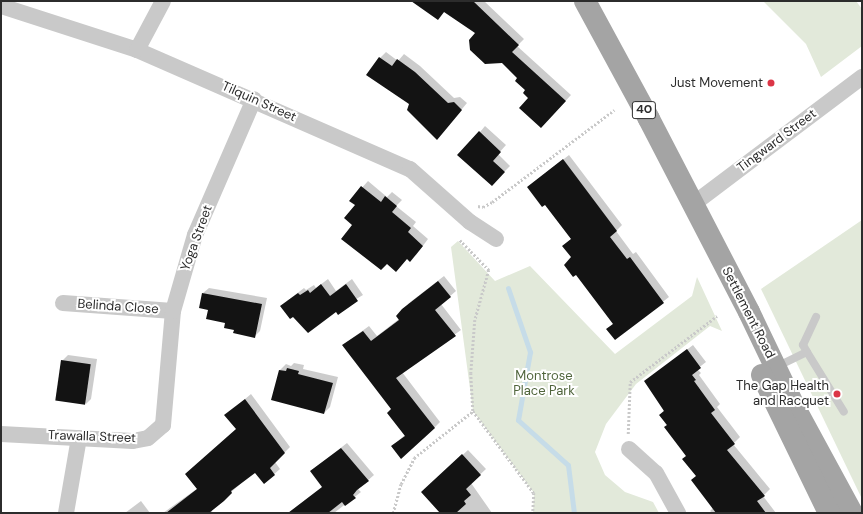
<!DOCTYPE html>
<style>
body{margin:0}
#map{position:relative;width:863px;height:514px;overflow:hidden;background:#fff;font-family:"DM Sans",sans-serif}
div>[style]{position:absolute}
[style*='--x']{left:calc(var(--x)*1px);top:calc(var(--y)*1px);width:calc(var(--w)*1px);rotate:calc(var(--a)*1deg)}
.green>*{inset:0;background:#e2e9da}
.shadow>*{inset:0;background:#0003}
.stream>*{height:5px;margin:-2.5px;padding:0 2.5px;transform-origin:2.5px;border-radius:2.5px;background:#c6dce8}
.building>*{inset:0;background:#131313;transform-origin:0 0}
.path>*{height:2.5px;margin-top:-1.25px;transform-origin:0;background:repeating-linear-gradient(90deg,#c9c9c9 0 2px,transparent 0 4px)}
.service>*{height:8px;margin:-4px;padding:0 4px;transform-origin:4px;border-radius:4px;background:#c9c9c9}
.minor>*{height:16px;margin:-8px;padding:0 8px;transform-origin:8px;border-radius:8px;background:#c9c9c9}
.primary>*{height:22px;margin:-11px;padding:0 11px;transform-origin:11px;border-radius:11px;background:#a4a4a4}
.dots>*{width:11px;height:11px;translate:-50% -50%;box-sizing:border-box;border:2px solid #fff;border-radius:50%}
span{translate:-50% -50%;white-space:nowrap;text-align:center;line-height:1.15;-webkit-text-stroke:4px #fff;paint-order:stroke}
.shield-label span{padding:1px 3px;background:#fff;border:1px solid;border-radius:3px;-webkit-text-stroke-width:0}
.shield-label{font-size:12px;color:#2c2c2c;font-weight:700}
.poi-label{font-size:13px;color:#2c2c2c}
.right{translate:-100% -50%;text-align:right}
.street-label{font-size:13px;color:#2c2c2c}
.park-label{font-size:13px;color:#50653c}
.frame{position:absolute;inset:0;border:2px solid #2c2c2c;pointer-events:none}
</style>
<div id="map">
<div class="green">
<i style="clip-path:polygon(763px 1px,856px 1px,862px 9px,862px 46px,821px 77px,806px 44px)"></i>
<i style="clip-path:polygon(862px 220px,862px 499px,761px 289px)"></i>
<i style="clip-path:polygon(458px 241px,495px 281px,530px 266px,615px 354px,692px 296px,697px 277px,722px 331px,710px 326px,636px 384px,606px 424px,595px 452px,605px 475px,625px 492px,653px 502px,659px 513px,533px 513px,534px 493px,473px 411px,451px 247px)"></i>
</div>
<div class="shadow">
<i style="clip-path:polygon(425px 1px,484px 1px,524px 39px,517px 46px,571px 95px,547px 121px,529px 98px,519px 78px,477px 33px,445px 11px,438px 18px)"></i>
<i style="clip-path:polygon(386px 52px,398px 61px,404px 54px,420px 66px,454px 98px,460px 97px,467px 103px,442px 133px,410px 104px,380px 58px)"></i>
<i style="clip-path:polygon(485px 126px,506px 145px,498px 154px,510px 166px,492px 184px,480px 132px)"></i>
<i style="clip-path:polygon(569px 155px,622px 225px,616px 231px,633px 254px,636px 252px,669px 297px,615px 339px,607px 329px,614px 323px,564px 246px,572px 238px,545px 204px,528px 187px)"></i>
<i style="clip-path:polygon(368px 181px,387px 197px,392px 192px,402px 200px,396px 206px,416px 222px,413px 226px,428px 239px,416px 255px,408px 258px,354px 225px,356px 205px,351px 200px)"></i>
<i style="clip-path:polygon(444px 276px,456px 291px,441px 304px,461px 330px,402px 372px,440px 422px,434px 428px,392px 446px,405px 435px,392px 409px,343px 345px,369px 326px,377px 336px,399px 319px,403px 310px,409px 303px)"></i>
<i style="clip-path:polygon(328px 279px,336px 291px,352px 279px,363px 295px,336px 311px,287px 301px,304px 288px,306px 290px,314px 285px,316px 288px)"></i>
<i style="clip-path:polygon(209px 288px,267px 298px,260px 331px,254px 337px,235px 329px,226px 322px,203px 293px)"></i>
<i style="clip-path:polygon(693px 345px,706px 362px,697px 369px,701px 373px,699px 375px,720px 404px,717px 407px,740px 437px,733px 444px,770px 489px,763px 496px,776px 513px,712px 513px,710px 511px,713px 508px,686px 456px,660px 415px,664px 410px,646px 381px)"></i>
<i style="clip-path:polygon(68px 355px,97px 359px,91px 399px,86px 404px,62px 361px)"></i>
<i style="clip-path:polygon(294px 363px,304px 365px,303px 369px,338px 377px,330px 407px,324px 413px,273px 399px,280px 370px,286px 364px,291px 366px)"></i>
<i style="clip-path:polygon(251px 394px,290px 447px,275px 462px,280px 469px,264px 483px,255px 471px,211px 510px,213px 513px,163px 513px,198px 488px,237px 429px,226px 415px)"></i>
<i style="clip-path:polygon(347px 443px,374px 475px,358px 489px,361px 492px,334px 513px,288px 513px,323px 487px,311px 471px)"></i>
<i style="clip-path:polygon(468px 450px,486px 469px,471px 483px,492px 513px,442px 513px,428px 487px)"></i>
<i style="clip-path:polygon(141px 501px,150px 513px,125px 513px)"></i>
</div>
<div class="stream">
<i style="--x:508;--y:288;--w:68;--a:71"></i>
<i style="--x:530;--y:352;--w:69;--a:100"></i>
<i style="--x:518;--y:420;--w:67;--a:42"></i>
<i style="--x:568;--y:465;--w:48;--a:82.9"></i>
</div>
<div class="building">
<i style="clip-path:polygon(411px 1px,473px 1px,519px 45px,512px 52px,566px 101px,541px 128px,519px 108px,528px 98px,523px 93px,525px 90px,515px 81px,517px 78px,502px 63px,485px 64px,470px 50px,469px 40px,475px 33px,444px 12px,438px 20px)"></i>
<i style="clip-path:polygon(379px 57px,392px 66px,397px 59px,415px 72px,448px 103px,454px 102px,462px 110px,437px 140px,407px 110px,409px 104px,366px 75px)"></i>
<i style="clip-path:polygon(479px 131px,501px 152px,493px 161px,505px 172px,492px 186px,457px 155px)"></i>
<i style="clip-path:polygon(563px 159px,617px 231px,610px 237px,627px 259px,630px 257px,664px 303px,615px 340px,606px 329px,613px 324px,576px 275px,573px 277px,564px 265px,571px 257px,562px 246px,571px 239px,545px 205px,542px 207px,527px 187px)"></i>
<i style="clip-path:polygon(361px 186px,381px 202px,385px 196px,397px 206px,392px 212px,411px 228px,408px 232px,423px 246px,410px 262px,407px 259px,396px 272px,387px 264px,381px 270px,341px 239px,352px 225px,344px 218px,355px 205px,349px 201px)"></i>
<i style="clip-path:polygon(438px 281px,451px 297px,435px 310px,456px 336px,396px 378px,435px 428px,401px 459px,391px 446px,405px 436px,387px 413px,391px 409px,342px 345px,363px 331px,371px 341px,399px 320px,396px 316px,402px 309px)"></i>
<i style="clip-path:polygon(321px 284px,330px 296px,346px 284px,358px 301px,338px 315px,336px 312px,308px 333px,293px 317px,290px 319px,280px 306px,298px 293px,300px 295px,308px 290px,310px 293px)"></i>
<i style="clip-path:polygon(202px 293px,262px 304px,255px 338px,233px 333px,234px 330px,224px 328px,225px 323px,206px 319px,208px 310px,199px 308px)"></i>
<i style="clip-path:polygon(687px 349px,701px 368px,692px 375px,696px 380px,694px 381px,715px 410px,711px 413px,735px 444px,727px 450px,765px 496px,757px 501px,766px 513px,716px 513px,691px 480px,696px 476px,682px 459px,686px 456px,664px 427px,667px 425px,659px 415px,664px 411px,644px 381px)"></i>
<i style="left:61px;top:360px;width:30px;height:41px;rotate:8deg"></i>
<i style="clip-path:polygon(287px 368px,299px 371px,298px 374px,333px 383px,324px 414px,271px 400px,279px 370px,286px 371px)"></i>
<i style="clip-path:polygon(245px 399px,285px 453px,270px 468px,275px 475px,264px 484px,255px 473px,231px 491px,232px 493px,224px 501px,209px 513px,166px 513px,197px 489px,185px 474px,236px 429px,224px 415px)"></i>
<i style="clip-path:polygon(341px 448px,369px 481px,357px 490px,353px 495px,356px 498px,345px 506px,342px 502px,328px 513px,288px 513px,322px 487px,310px 471px)"></i>
<i style="clip-path:polygon(462px 454px,481px 475px,466px 489px,471px 495px,464px 501px,466px 504px,456px 513px,440px 513px,421px 492px)"></i>
</div>
<div class="path">
<i style="--x:478;--y:206;--w:5;--a:11"></i>
<i style="--x:483;--y:207;--w:10;--a:-29"></i>
<i style="--x:492;--y:202;--w:153;--a:-37"></i>
<i style="--x:460;--y:240;--w:42;--a:46"></i>
<i style="--x:489;--y:270;--w:52;--a:105.6"></i>
<i style="--x:475;--y:320;--w:53;--a:94.3"></i>
<i style="--x:471;--y:373;--w:38;--a:87"></i>
<i style="--x:473;--y:411;--w:102;--a:53.4"></i>
<i style="--x:534;--y:493;--w:20;--a:93"></i>
<i style="--x:628;--y:434;--w:52;--a:-87.8"></i>
<i style="--x:630;--y:382;--w:109;--a:-37.2"></i>
<i style="--x:393;--y:513;--w:30;--a:-75"></i>
<i style="--x:401;--y:484;--w:29;--a:-63"></i>
<i style="--x:414;--y:458;--w:75;--a:-38.5"></i>
</div>
<div class="service">
<i style="--x:807;--y:352;--w:70;--a:58.3"></i>
<i style="--x:776;--y:367;--w:34;--a:-26"></i>
<i style="--x:807;--y:352;--w:8;--a:-120"></i>
<i style="--x:803;--y:345;--w:31;--a:-65"></i>
</div>
<div class="minor">
<i style="--x:1;--y:6;--w:143;--a:17.9"></i>
<i style="--x:137;--y:50;--w:298;--a:23.6"></i>
<i style="--x:410;--y:169;--w:80;--a:41.5"></i>
<i style="--x:470;--y:222;--w:31;--a:33"></i>
<i style="--x:137;--y:50;--w:55;--a:-62"></i>
<i style="--x:692;--y:205;--w:213;--a:-37"></i>
<i style="--x:63;--y:303;--w:110;--a:4.2"></i>
<i style="--x:1;--y:434;--w:132;--a:3"></i>
<i style="--x:133;--y:441;--w:15;--a:-11"></i>
<i style="--x:148;--y:438;--w:20;--a:-41"></i>
<i style="--x:163;--y:425;--w:114;--a:-85"></i>
<i style="--x:173;--y:311;--w:79;--a:-73.9"></i>
<i style="--x:195;--y:235;--w:148;--a:-66.5"></i>
<i style="--x:629;--y:449;--w:36;--a:42"></i>
<i style="--x:656;--y:473;--w:46;--a:61.2"></i>
<i style="--x:66;--y:513;--w:76;--a:-80.2"></i>
</div>
<div class="primary">
<i style="--x:585;--y:1;--w:134;--a:61.5"></i>
<i style="--x:649;--y:119;--w:217;--a:62.6"></i>
<i style="--x:749;--y:312;--w:106;--a:64.4"></i>
<i style="--x:795;--y:408;--w:119;--a:61.5"></i>
<i style="--x:762;--y:375;--w:153;--a:64.1"></i>
</div>
<div class="dots">
<i style="left:771px;top:83px;background:#db3546"></i>
<i style="left:837px;top:394px;background:#db3546"></i>
</div>
<div class="shield-label">
<span style="left:644px;top:110px">40</span>
</div>
<div class="poi-label">
<span class="right" style="left:763px;top:83px">Just Movement</span>
<span class="right" style="left:829px;top:394px">The Gap Health<br>and Racquet</span>
</div>
<div class="street-label">
<span style="left:259px;top:102px;rotate:24deg">Tilquin Street</span>
<span style="left:777px;top:141px;rotate:-37deg">Tingward Street</span>
<span style="left:197px;top:238px;rotate:-70deg">Yoga Street</span>
<span style="left:118px;top:307px;rotate:4deg">Belinda Close</span>
<span style="left:748px;top:313px;rotate:63deg">Settlement Road</span>
<span style="left:92px;top:437px;rotate:2deg">Trawalla Street</span>
</div>
<div class="park-label">
<span style="left:544px;top:384px">Montrose<br>Place Park</span>
</div>
<div class="frame"></div>
</div>
